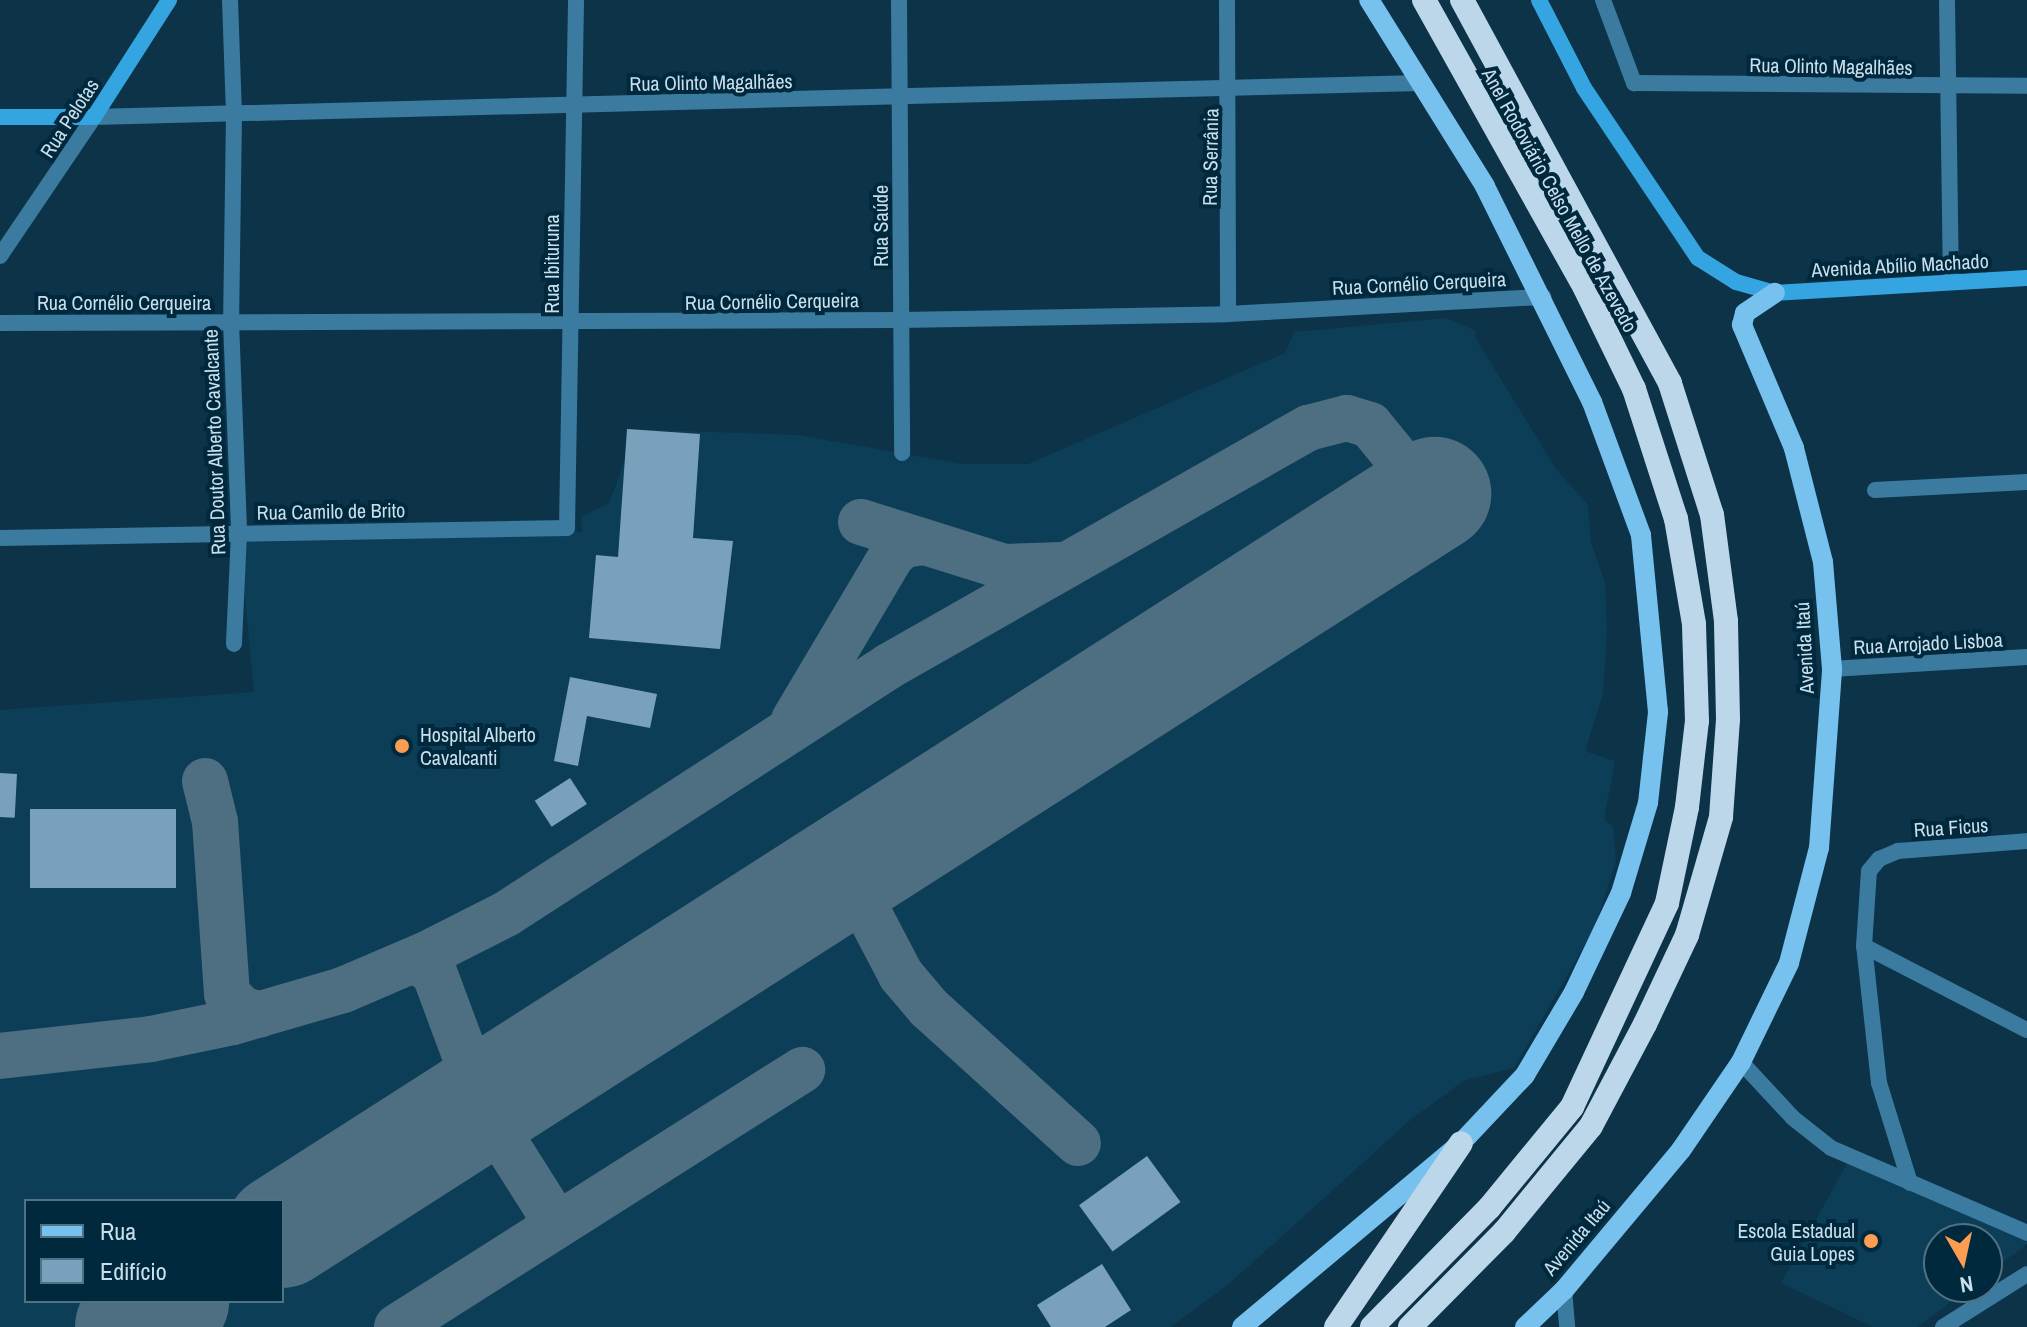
<!DOCTYPE html>
<meta charset="utf-8">
<style>
body{margin:0}
#map{position:relative;width:2027px;height:1327px;overflow:hidden;background:#0c3348;font-family:"Archivo Narrow",sans-serif}
div>[style]{position:absolute}
.built>*{inset:0;background:#0d3e58}
.taxiway>*{height:46px;margin:-23px;padding:0 23px;transform-origin:23px;border-radius:23px;background:#4e6e81}
.runway>*{height:114px;margin:-57px;padding:0 57px;transform-origin:57px;border-radius:57px;background:#4e6e81}
.building>*{inset:0;background:#79a1bb;transform-origin:0 0}
.minor>*{height:16px;margin:-8px;padding:0 8px;transform-origin:8px;border-radius:8px;background:#3b7ba0}
.secondary>*{height:16px;margin:-8px;padding:0 8px;transform-origin:8px;border-radius:8px;background:#34a5e1}
.primary>*{height:20px;margin:-10px;padding:0 10px;transform-origin:10px;border-radius:10px;background:#77c1ef}
.motorway>*{height:24px;margin:-12px;padding:0 12px;transform-origin:12px;border-radius:12px;background:#bcd7e9}
.dots>*{width:22px;height:22px;translate:-50% -50%;box-sizing:border-box;border:4px solid #01293e;border-radius:50%}
span{translate:-50% -50%;white-space:nowrap;text-align:center;line-height:1.15;-webkit-text-stroke:8px #01293e;paint-order:stroke}
.street-label{font-size:20px;color:#cadfec}
.poi-label{font-size:20px;color:#cadfec}
.left{translate:0 -50%;text-align:left}
.right{translate:-100% -50%;text-align:right}
.legend{position:absolute;left:24px;top:1199px;width:260px;height:104px;box-sizing:border-box;background:#01293e;border:2px solid #517284;margin:0;padding:10px 14px;list-style:none;font-size:24px;color:#cadfec}
.legend li{display:flex;align-items:center;gap:16px;height:40px}
.legend b{width:40px;border:2px solid #517284}
.north{position:absolute;left:1923px;top:1223px;width:80px;height:80px;box-sizing:border-box;background:#01293e;border:2px solid #517284;border-radius:50%;rotate:171deg;font-size:22px;font-weight:700;line-height:32px;text-align:center;color:#cadfec}
.north::after{content:'';display:block;margin:auto;width:28px;height:36px;background:#fc9d52;clip-path:polygon(50% 0,100% 100%,50% 72%,0 100%)}
</style>
<div id="map">
<div class="built">
<div style="clip-path:polygon(evenodd,1447px 318px,1476px 331px,1475px 337px,1556px 469px,1588px 505px,1591px 542px,1605px 583px,1607px 630px,1603px 694px,1585px 751px,1615px 761px,1604px 819px,1613px 827px,1616px 861px,1595px 927px,1514px 1068px,1463px 1081px,1408px 1122px,1229px 1284px,1171px 1327px,0 1327px,0 710px,254px 692px,239px 533px,567px 528px,582px 533px,581px 517px,609px 503px,625px 460px,627px 429px,797px 435px,963px 464px,1028px 464px,1285px 353px,1294px 332px,1447px 318px,26px 1201px,282px 1201px,282px 1301px,26px 1301px,26px 1201px)"></div>
<div style="clip-path:polygon(1850px 1158px,2027px 1236px,2027px 1244px,1987px 1274px,1987px 1239px,1939px 1239px,1939px 1287px,1970px 1287px,1918px 1327px,1873px 1327px,1781px 1283px)"></div>
</div>
<div class="taxiway">
<div style="left:861px;top:522px;width:151px;rotate:17.4deg"></div>
<div style="left:1005px;top:567px;width:57px;rotate:-2deg"></div>
<div style="left:794px;top:720px;width:192px;rotate:-59.3deg"></div>
<div style="left:892px;top:555px;width:16px;rotate:-40deg"></div>
<div style="left:904px;top:545px;width:18px;rotate:-9deg"></div>
<div style="left:205px;top:781px;width:42px;rotate:76.3deg"></div>
<div style="left:215px;top:822px;width:172px;rotate:86deg"></div>
<div style="left:227px;top:994px;width:21px;rotate:45deg"></div>
<div style="left:242px;top:1009px;width:18px;rotate:19deg"></div>
<div style="left:834px;top:878px;width:25px;rotate:27deg"></div>
<div style="left:856px;top:889px;width:97px;rotate:62.4deg"></div>
<div style="left:901px;top:975px;width:43px;rotate:49.7deg"></div>
<div style="left:929px;top:1008px;width:201px;rotate:42.2deg"></div>
<div style="left:414px;top:960px;width:23px;rotate:31deg"></div>
<div style="left:434px;top:972px;width:117px;rotate:69.6deg"></div>
<div style="left:475px;top:1082px;width:31px;rotate:103deg"></div>
<div style="left:0;top:1056px;width:152px;rotate:-6.4deg"></div>
<div style="left:151px;top:1039px;width:84px;rotate:-11.7deg"></div>
<div style="left:233px;top:1022px;width:115px;rotate:-16.2deg"></div>
<div style="left:343px;top:990px;width:91px;rotate:-23.2deg"></div>
<div style="left:427px;top:954px;width:89px;rotate:-26.9deg"></div>
<div style="left:506px;top:914px;width:456px;rotate:-32.9deg"></div>
<div style="left:889px;top:666px;width:482px;rotate:-29.6deg"></div>
<div style="left:1308px;top:428px;width:40px;rotate:-14.4deg"></div>
<div style="left:1347px;top:418px;width:24px;rotate:17deg"></div>
<div style="left:1370px;top:425px;width:63px;rotate:50.8deg"></div>
<div style="left:1410px;top:474px;width:31px;rotate:69deg"></div>
<div style="left:460px;top:1117px;width:34px;rotate:10deg"></div>
<div style="left:493px;top:1123px;width:107px;rotate:57.7deg"></div>
<div style="left:550px;top:1213px;width:18px;rotate:103deg"></div>
<div style="left:397px;top:1327px;width:480px;rotate:-32.4deg"></div>
</div>
<div class="runway">
<div style="left:282px;top:1231px;width:1368px;rotate:-32.61deg"></div>
<div style="left:132px;top:1327px;width:48px;rotate:-33deg"></div>
</div>
<div class="building">
<div style="clip-path:polygon(627px 429px,700px 434px,693px 538px,733px 541px,720px 649px,589px 638px,596px 555px,618px 557px)"></div>
<div style="clip-path:polygon(570px 677px,657px 694px,650px 728px,587px 716px,578px 766px,554px 761px)"></div>
<div style="left:0;top:773px;width:17px;height:44px;rotate:3deg"></div>
<div style="left:570px;top:778px;width:31px;height:42px;rotate:57deg"></div>
<div style="left:176px;top:809px;width:79px;height:146px;rotate:90deg"></div>
<div style="left:1147px;top:1156px;width:57px;height:84px;rotate:54deg"></div>
<div style="clip-path:polygon(1102px 1264px,1131px 1310px,1105px 1327px,1051px 1327px,1037px 1305px)"></div>
</div>
<div class="minor">
<div style="left:230px;top:0;width:113px;rotate:88deg"></div>
<div style="left:234px;top:113px;width:208px;rotate:90.8deg"></div>
<div style="left:231px;top:321px;width:212px;rotate:87.8deg"></div>
<div style="left:239px;top:533px;width:111px;rotate:92.6deg"></div>
<div style="left:899px;top:0;width:453px;rotate:89.6deg"></div>
<div style="left:1227px;top:0;width:314px;rotate:89.8deg"></div>
<div style="left:1603px;top:0;width:89px;rotate:69.5deg"></div>
<div style="left:1634px;top:83px;width:393px;rotate:0.4deg"></div>
<div style="left:1947px;top:0;width:282px;rotate:89.2deg"></div>
<div style="left:0;top:256px;width:168px;rotate:-55.9deg"></div>
<div style="left:94px;top:117px;width:1328px;rotate:-1.47deg"></div>
<div style="left:0;top:323px;width:900px;rotate:-0.19deg"></div>
<div style="left:900px;top:320px;width:328px;rotate:-1deg"></div>
<div style="left:1228px;top:314px;width:316px;rotate:-3.1deg"></div>
<div style="left:1875px;top:490px;width:152px;rotate:-3deg"></div>
<div style="left:0;top:538px;width:567px;rotate:-1.01deg"></div>
<div style="left:567px;top:528px;width:528px;rotate:-89.02deg"></div>
<div style="left:1832px;top:669px;width:195px;rotate:-3.5deg"></div>
<div style="left:1864px;top:946px;width:183px;rotate:27.3deg"></div>
<div style="left:1741px;top:1062px;width:76px;rotate:47.1deg"></div>
<div style="left:1793px;top:1118px;width:48px;rotate:38.3deg"></div>
<div style="left:1831px;top:1148px;width:214px;rotate:23.4deg"></div>
<div style="left:1910px;top:1183px;width:105px;rotate:-107.2deg"></div>
<div style="left:1879px;top:1083px;width:138px;rotate:-96.2deg"></div>
<div style="left:1864px;top:946px;width:75px;rotate:-86.2deg"></div>
<div style="left:1869px;top:871px;width:16px;rotate:-50deg"></div>
<div style="left:1879px;top:859px;width:21px;rotate:-23deg"></div>
<div style="left:1898px;top:851px;width:129px;rotate:-4.4deg"></div>
<div style="left:1564px;top:1290px;width:37px;rotate:85deg"></div>
<div style="left:1943px;top:1327px;width:99px;rotate:-32.2deg"></div>
</div>
<div class="secondary">
<div style="left:1539px;top:0;width:99px;rotate:62.9deg"></div>
<div style="left:1584px;top:88px;width:205px;rotate:56.2deg"></div>
<div style="left:1698px;top:258px;width:45px;rotate:32.3deg"></div>
<div style="left:1736px;top:282px;width:41px;rotate:15.8deg"></div>
<div style="left:1775px;top:293px;width:252px;rotate:-3.4deg"></div>
<div style="left:0;top:117px;width:94px"></div>
<div style="left:94px;top:117px;width:139px;rotate:-57.3deg"></div>
</div>
<div class="primary">
<div style="left:1242px;top:1327px;width:286px;rotate:-40deg"></div>
<div style="left:1461px;top:1143px;width:93px;rotate:-46.7deg"></div>
<div style="left:1525px;top:1075px;width:96px;rotate:-59.4deg"></div>
<div style="left:1574px;top:992px;width:110px;rotate:-64.6deg"></div>
<div style="left:1621px;top:893px;width:94px;rotate:-73.3deg"></div>
<div style="left:1648px;top:803px;width:92px;rotate:-83.7deg"></div>
<div style="left:1658px;top:712px;width:178px;rotate:-95.5deg"></div>
<div style="left:1641px;top:535px;width:142px;rotate:-110.2deg"></div>
<div style="left:1592px;top:402px;width:241px;rotate:-116.4deg"></div>
<div style="left:1485px;top:186px;width:219px;rotate:-121.9deg"></div>
<div style="left:1525px;top:1327px;width:54px;rotate:-43.5deg"></div>
<div style="left:1564px;top:1290px;width:182px;rotate:-50.1deg"></div>
<div style="left:1681px;top:1150px;width:107px;rotate:-55.7deg"></div>
<div style="left:1741px;top:1062px;width:110px;rotate:-64.1deg"></div>
<div style="left:1789px;top:963px;width:119px;rotate:-75.4deg"></div>
<div style="left:1819px;top:848px;width:179px;rotate:-85.8deg"></div>
<div style="left:1832px;top:669px;width:107px;rotate:-94.8deg"></div>
<div style="left:1823px;top:562px;width:118px;rotate:-104.3deg"></div>
<div style="left:1794px;top:448px;width:134px;rotate:-112.9deg"></div>
<div style="left:1742px;top:325px;width:12px;rotate:-76deg"></div>
<div style="left:1745px;top:313px;width:36px;rotate:-34deg"></div>
</div>
<div class="motorway">
<div style="left:1336px;top:1327px;width:222px;rotate:-55.8deg"></div>
<div style="left:1372px;top:1327px;width:167px;rotate:-45.5deg"></div>
<div style="left:1489px;top:1208px;width:131px;rotate:-50.6deg"></div>
<div style="left:1572px;top:1107px;width:225px;rotate:-65deg"></div>
<div style="left:1667px;top:903px;width:98px;rotate:-78.2deg"></div>
<div style="left:1687px;top:807px;width:87px;rotate:-83.4deg"></div>
<div style="left:1697px;top:721px;width:97px;rotate:-91.8deg"></div>
<div style="left:1694px;top:624px;width:107px;rotate:-99.7deg"></div>
<div style="left:1676px;top:519px;width:137px;rotate:-107.9deg"></div>
<div style="left:1634px;top:389px;width:112px;rotate:-115.9deg"></div>
<div style="left:1585px;top:288px;width:330px;rotate:-119.2deg"></div>
<div style="left:1410px;top:1327px;width:134px;rotate:-45.3deg"></div>
<div style="left:1504px;top:1232px;width:137px;rotate:-50.6deg"></div>
<div style="left:1591px;top:1126px;width:115px;rotate:-62.1deg"></div>
<div style="left:1645px;top:1024px;width:98px;rotate:-64.7deg"></div>
<div style="left:1687px;top:935px;width:123px;rotate:-73.9deg"></div>
<div style="left:1721px;top:817px;width:98px;rotate:-85.9deg"></div>
<div style="left:1728px;top:719px;width:98px;rotate:-91.2deg"></div>
<div style="left:1726px;top:621px;width:107px;rotate:-97.5deg"></div>
<div style="left:1712px;top:515px;width:139px;rotate:-107.7deg"></div>
<div style="left:1670px;top:383px;width:436px;rotate:-118.5deg"></div>
</div>
<div class="dots">
<div style="left:402px;top:746px;background:#fc9d52"></div>
<div style="left:1871px;top:1241px;background:#fc9d52"></div>
</div>
<div class="street-label">
<span style="left:1831px;top:66px;rotate:1deg">Rua Olinto Magalhães</span>
<span style="left:711px;top:82px;rotate:-1deg">Rua Olinto Magalhães</span>
<span style="left:69px;top:118px;rotate:-57deg">Rua Pelotas</span>
<span style="left:1210px;top:157px;rotate:-89deg">Rua Serrânia</span>
<span style="left:1560px;top:200px;rotate:61deg">Anel Rodoviário Celso Mello de Azevedo</span>
<span style="left:880px;top:226px;rotate:-90deg">Rua Saúde</span>
<span style="left:551px;top:264px;rotate:-90deg">Rua Ibituruna</span>
<span style="left:1900px;top:265px;rotate:-3deg">Avenida Abílio Machado</span>
<span style="left:1419px;top:283px;rotate:-3deg">Rua Cornélio Cerqueira</span>
<span style="left:772px;top:301px;rotate:-1deg">Rua Cornélio Cerqueira</span>
<span style="left:124px;top:302px">Rua Cornélio Cerqueira</span>
<span style="left:214px;top:442px;rotate:-92deg">Rua Doutor Alberto Cavalcante</span>
<span style="left:331px;top:511px;rotate:-1deg">Rua Camilo de Brito</span>
<span style="left:1928px;top:643px;rotate:-3deg">Rua Arrojado Lisboa</span>
<span style="left:1804px;top:648px;rotate:-93deg">Avenida Itaú</span>
<span style="left:1951px;top:827px;rotate:-4deg">Rua Ficus</span>
<span style="left:1576px;top:1237px;rotate:-50deg">Avenida Itaú</span>
</div>
<div class="poi-label">
<span class="left" style="left:420px;top:746px">Hospital Alberto<br>Cavalcanti</span>
<span class="right" style="left:1855px;top:1242px">Escola Estadual<br>Guia Lopes</span>
</div>
<ul class="legend">
<li><b style="height:10px;background:#77c1ef"></b>Rua</li>
<li><b style="height:22px;background:#79a1bb"></b>Edifício</li>
</ul>
<div class="north">N</div>
</div>
